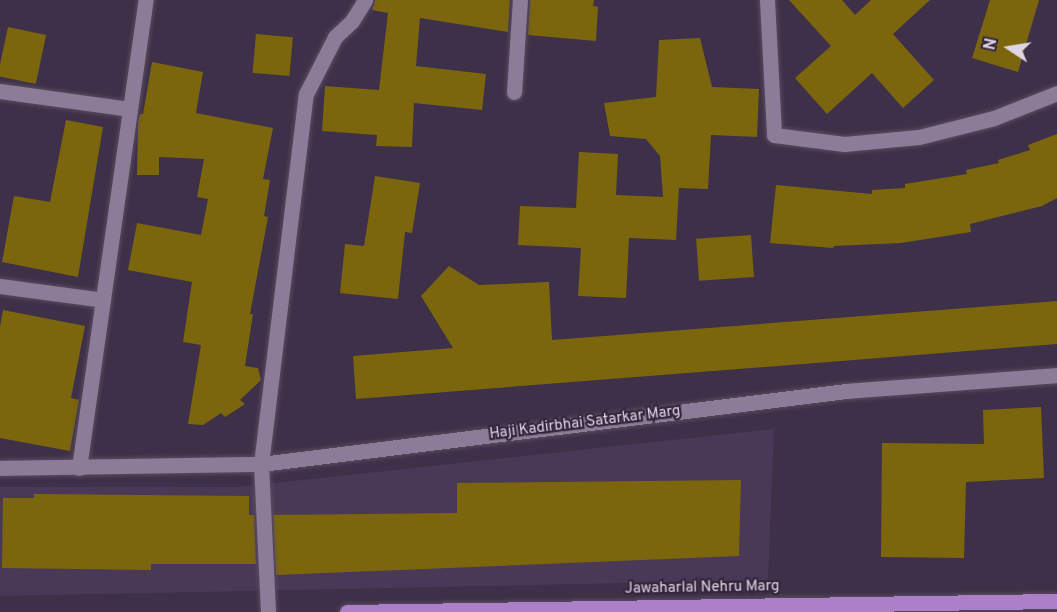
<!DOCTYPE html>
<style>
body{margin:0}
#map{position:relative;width:1057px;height:612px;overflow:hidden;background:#3e3048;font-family:Overpass,sans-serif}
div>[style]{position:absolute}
.built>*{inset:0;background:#4a3956}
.building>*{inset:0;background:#7b660e;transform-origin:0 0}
.roads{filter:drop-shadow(0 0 2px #594d61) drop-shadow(0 0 2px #594d61)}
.minor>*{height:15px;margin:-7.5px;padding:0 7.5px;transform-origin:7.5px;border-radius:7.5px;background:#8c7c97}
.major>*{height:15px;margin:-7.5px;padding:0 7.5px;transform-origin:7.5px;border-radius:7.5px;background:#ac7fc9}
span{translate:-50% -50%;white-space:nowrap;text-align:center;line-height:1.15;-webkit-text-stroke:4.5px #34263d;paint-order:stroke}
.street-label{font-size:15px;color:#dfd6e5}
.north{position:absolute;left:979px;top:18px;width:60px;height:60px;-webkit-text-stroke:4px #34263d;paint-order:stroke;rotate:282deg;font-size:16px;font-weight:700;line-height:24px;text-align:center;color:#dfd6e5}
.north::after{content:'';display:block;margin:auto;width:21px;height:27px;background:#dfd6e5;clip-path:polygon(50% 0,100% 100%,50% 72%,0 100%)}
</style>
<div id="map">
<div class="built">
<div style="clip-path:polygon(774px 429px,768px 580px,0 596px,0 487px,237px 487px)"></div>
</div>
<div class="building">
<div style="clip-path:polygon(375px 0,510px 0,508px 32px,420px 18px,416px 66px,486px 74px,482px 110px,414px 103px,412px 147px,376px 146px,377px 135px,322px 131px,325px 86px,379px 90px,388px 13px,372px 10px)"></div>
<div style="clip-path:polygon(530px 0,594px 0,593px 6px,598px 7px,596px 41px,528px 35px)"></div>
<div style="clip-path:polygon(789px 0,842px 0,855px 15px,871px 0,930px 0,893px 34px,934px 80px,903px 108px,872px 73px,827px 114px,795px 78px,831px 46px)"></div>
<div style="clip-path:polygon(990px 0,1039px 0,1018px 72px,972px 58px)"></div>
<div style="left:8px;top:27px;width:39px;height:50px;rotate:12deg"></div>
<div style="left:256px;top:34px;width:37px;height:39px;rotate:5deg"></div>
<div style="clip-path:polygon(700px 38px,712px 87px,759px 89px,757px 137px,711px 135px,708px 189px,679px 188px,676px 240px,629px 238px,626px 298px,578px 296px,581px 248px,518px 245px,520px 206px,576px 208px,579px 152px,618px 154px,616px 195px,663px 197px,660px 156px,646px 139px,610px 136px,604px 103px,656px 97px,659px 40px)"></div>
<div style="clip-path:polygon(152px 62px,203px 72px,196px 113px,273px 128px,263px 179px,270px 180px,264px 216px,268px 217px,250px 314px,253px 314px,245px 366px,258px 368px,261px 380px,240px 400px,245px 404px,225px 417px,221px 413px,203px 425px,188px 424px,201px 345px,183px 342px,192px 282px,128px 270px,137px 223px,201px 235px,208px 199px,197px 197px,204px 159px,159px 157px,159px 175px,137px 175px,138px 122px,140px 114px,143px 114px)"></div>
<div style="clip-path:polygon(66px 120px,103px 127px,78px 277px,2px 262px,14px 196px,50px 202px)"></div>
<div style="clip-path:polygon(1057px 134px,1057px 198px,1042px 206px,970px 224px,971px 232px,901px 243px,834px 246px,833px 248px,770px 243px,776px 185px,872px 194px,872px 190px,905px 188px,905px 184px,967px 174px,966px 170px,999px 163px,998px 160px,1030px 150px,1028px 145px)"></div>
<div style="clip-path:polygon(375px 176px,420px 183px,412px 233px,405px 232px,398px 299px,340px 293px,345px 244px,364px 246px)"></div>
<div style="left:751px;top:235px;width:42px;height:55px;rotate:86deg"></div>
<div style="clip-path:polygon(449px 266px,479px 285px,549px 282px,552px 340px,1057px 301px,1057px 344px,356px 399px,353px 356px,453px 348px,421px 296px)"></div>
<div style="clip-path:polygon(3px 310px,85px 326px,71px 398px,79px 400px,70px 451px,0 438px,0 327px)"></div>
<div style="clip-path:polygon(1041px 407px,1044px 478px,966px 482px,964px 558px,881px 557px,882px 443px,984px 444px,983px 410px)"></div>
<div style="clip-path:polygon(741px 480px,739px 556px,276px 575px,273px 515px,457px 513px,457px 483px)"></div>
<div style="clip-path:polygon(34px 494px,249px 496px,249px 515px,254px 515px,256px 564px,151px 564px,151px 570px,2px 568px,3px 498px,34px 498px)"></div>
</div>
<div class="roads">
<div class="minor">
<div style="left:767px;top:0;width:135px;rotate:87deg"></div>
<div style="left:774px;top:135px;width:71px;rotate:7.3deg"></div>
<div style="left:844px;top:144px;width:75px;rotate:-5.3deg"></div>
<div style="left:919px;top:137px;width:77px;rotate:-14.2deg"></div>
<div style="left:994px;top:118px;width:68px;rotate:-21.6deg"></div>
<div style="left:0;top:91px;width:130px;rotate:7.9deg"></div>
<div style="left:514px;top:92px;width:92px;rotate:-86.3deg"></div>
<div style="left:0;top:286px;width:104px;rotate:7.7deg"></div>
<div style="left:0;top:468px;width:261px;rotate:-0.9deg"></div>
<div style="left:261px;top:464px;width:373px;rotate:-83.1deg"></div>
<div style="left:306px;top:94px;width:64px;rotate:-63deg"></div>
<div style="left:335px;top:37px;width:23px;rotate:-43deg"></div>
<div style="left:352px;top:21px;width:25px;rotate:-58deg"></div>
<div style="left:79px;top:468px;width:473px;rotate:-81.9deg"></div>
<div style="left:268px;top:612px;width:148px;rotate:-92.7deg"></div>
<div style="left:261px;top:464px;width:590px;rotate:-7.11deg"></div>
<div style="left:846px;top:391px;width:212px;rotate:-4.3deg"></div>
</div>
<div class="major">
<div style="left:347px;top:612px;width:710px;rotate:-0.89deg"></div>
</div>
</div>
<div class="street-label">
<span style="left:585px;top:423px;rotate:-7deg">Haji Kadirbhai Satarkar Marg</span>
<span style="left:702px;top:588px;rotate:-1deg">Jawaharlal Nehru Marg</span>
</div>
<div class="north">N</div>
</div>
